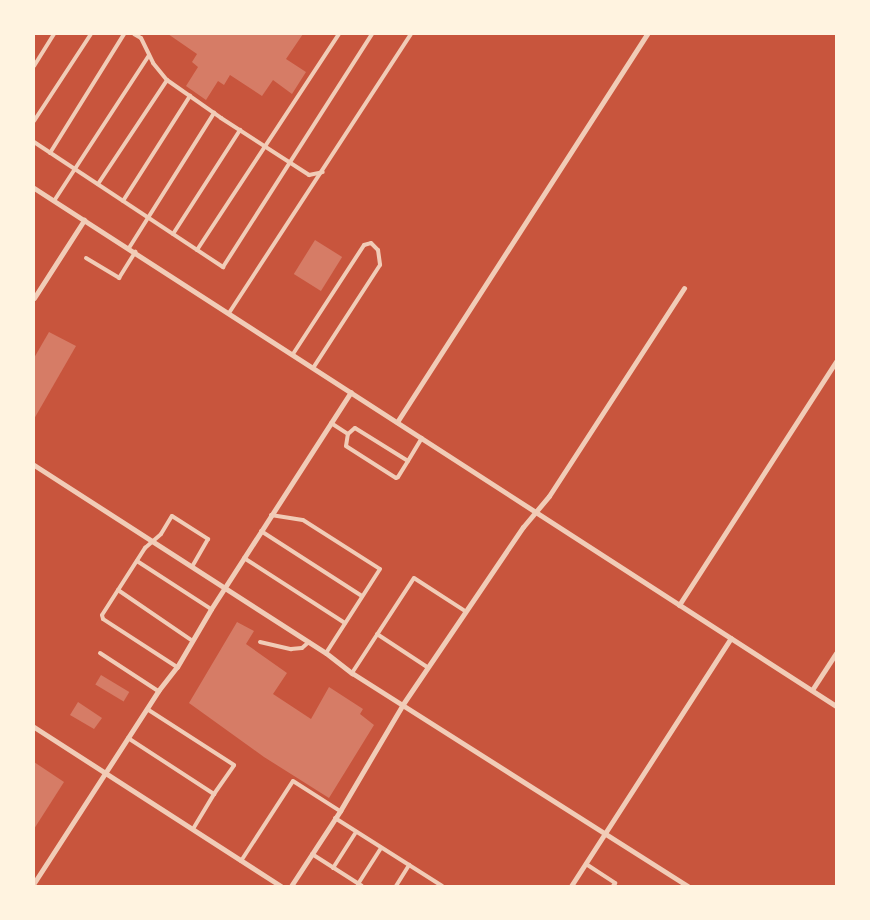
<!DOCTYPE html>
<style>
body{margin:0}
#map{position:relative;width:870px;height:920px;overflow:hidden;background:#c8553d;font-family:Commissioner,sans-serif}
div>[style]{position:absolute}
.building>*{inset:0;background:#d67c66;transform-origin:0 0}
.service>*{height:4px;margin:-2px;padding:0 2px;transform-origin:2px;border-radius:2px;background:#f1ccb7}
.minor>*{height:5px;margin:-2.5px;padding:0 2.5px;transform-origin:2.5px;border-radius:2.5px;background:#f1ccb7}
span{translate:-50% -50%;white-space:nowrap;text-align:center;line-height:1.15;-webkit-text-stroke:4px #fff3e0;paint-order:stroke}
.frame{position:absolute;inset:0;border:35px solid #fff3e0;pointer-events:none}
</style>
<div id="map">
<div class="building">
<div style="clip-path:polygon(168px 34px,303px 34px,286px 59px,306px 72px,292px 94px,273px 80px,262px 96px,230px 75px,224px 85px,218px 81px,206px 100px,186px 86px,198px 67px,192px 62px,197px 54px)"></div>
<div style="left:315px;top:240px;width:32px;height:40px;rotate:32deg"></div>
<div style="clip-path:polygon(49px 332px,76px 346px,34px 419px,34px 358px)"></div>
<div style="clip-path:polygon(237px 622px,254px 631px,246px 644px,287px 673px,273px 694px,311px 719px,329px 687px,363px 709px,360px 714px,374px 725px,329px 798px,264px 757px,189px 703px)"></div>
<div style="left:101px;top:675px;width:33px;height:11px;rotate:31deg"></div>
<div style="clip-path:polygon(78px 702px,102px 718px,94px 729px,70px 715px)"></div>
<div style="clip-path:polygon(34px 762px,64px 782px,34px 829px)"></div>
</div>
<div class="service">
<div style="left:134px;top:34px;width:8px;rotate:30deg"></div>
<div style="left:141px;top:38px;width:28px;rotate:64deg"></div>
<div style="left:153px;top:63px;width:22px;rotate:51deg"></div>
<div style="left:167px;top:80px;width:66px;rotate:35.1deg"></div>
<div style="left:221px;top:118px;width:105px;rotate:32.9deg"></div>
<div style="left:309px;top:175px;width:14px;rotate:-12deg"></div>
<div style="left:34px;top:66px;width:38px;rotate:-58deg"></div>
<div style="left:34px;top:121px;width:104px;rotate:-56.8deg"></div>
<div style="left:34px;top:142px;width:227px;rotate:33.5deg"></div>
<div style="left:223px;top:267px;width:277px;rotate:-57.4deg"></div>
<div style="left:50px;top:153px;width:140px;rotate:-58.1deg"></div>
<div style="left:98px;top:184px;width:125px;rotate:-56.4deg"></div>
<div style="left:54px;top:201px;width:174px;rotate:-56.9deg"></div>
<div style="left:123px;top:201px;width:125px;rotate:-57.5deg"></div>
<div style="left:173px;top:234px;width:124px;rotate:-57.2deg"></div>
<div style="left:129px;top:248px;width:160px;rotate:-57.8deg"></div>
<div style="left:197px;top:250px;width:258px;rotate:-56.7deg"></div>
<div style="left:86px;top:258px;width:39px;rotate:31deg"></div>
<div style="left:119px;top:278px;width:31px;rotate:-58deg"></div>
<div style="left:229px;top:313px;width:333px;rotate:-56.9deg"></div>
<div style="left:293px;top:354px;width:130px;rotate:-56.9deg"></div>
<div style="left:364px;top:245px;width:7px;rotate:-16deg"></div>
<div style="left:371px;top:243px;width:10px;rotate:45deg"></div>
<div style="left:378px;top:250px;width:15px;rotate:82deg"></div>
<div style="left:380px;top:265px;width:123px;rotate:123deg"></div>
<div style="left:331px;top:423px;width:20px;rotate:33deg"></div>
<div style="left:355px;top:428px;width:62px;rotate:31.9deg"></div>
<div style="left:408px;top:461px;width:19px;rotate:122deg"></div>
<div style="left:398px;top:477px;width:2px;rotate:153deg"></div>
<div style="left:396px;top:478px;width:59px;rotate:-147.4deg"></div>
<div style="left:346px;top:446px;width:12px;rotate:-81deg"></div>
<div style="left:348px;top:434px;width:9px;rotate:-41deg"></div>
<div style="left:408px;top:461px;width:27px;rotate:-59deg"></div>
<div style="left:271px;top:515px;width:32px;rotate:9deg"></div>
<div style="left:303px;top:520px;width:91px;rotate:32.5deg"></div>
<div style="left:380px;top:569px;width:100px;rotate:122.7deg"></div>
<div style="left:261px;top:531px;width:120px;rotate:32.8deg"></div>
<div style="left:244px;top:558px;width:120px;rotate:32.8deg"></div>
<div style="left:137px;top:561px;width:88px;rotate:33deg"></div>
<div style="left:118px;top:590px;width:88px;rotate:34.4deg"></div>
<div style="left:377px;top:634px;width:60px;rotate:33.4deg"></div>
<div style="left:260px;top:642px;width:32px;rotate:13deg"></div>
<div style="left:291px;top:649px;width:11px;rotate:-5deg"></div>
<div style="left:302px;top:648px;width:9px;rotate:-41deg"></div>
<div style="left:100px;top:653px;width:69px;rotate:33.2deg"></div>
<div style="left:177px;top:667px;width:88px;rotate:-147deg"></div>
<div style="left:103px;top:619px;width:4px;rotate:-104deg"></div>
<div style="left:102px;top:615px;width:80px;rotate:-57.3deg"></div>
<div style="left:145px;top:548px;width:21px;rotate:-41deg"></div>
<div style="left:161px;top:534px;width:21px;rotate:-59deg"></div>
<div style="left:172px;top:516px;width:43px;rotate:32.6deg"></div>
<div style="left:208px;top:539px;width:32px;rotate:120deg"></div>
<div style="left:352px;top:673px;width:113px;rotate:-56.9deg"></div>
<div style="left:414px;top:578px;width:61px;rotate:32.9deg"></div>
<div style="left:128px;top:738px;width:103px;rotate:33.1deg"></div>
<div style="left:214px;top:794px;width:35px;rotate:-55deg"></div>
<div style="left:234px;top:765px;width:103px;rotate:-147.2deg"></div>
<div style="left:335px;top:818px;width:127px;rotate:32.4deg"></div>
<div style="left:193px;top:829px;width:41px;rotate:-59deg"></div>
<div style="left:312px;top:854px;width:59px;rotate:32.6deg"></div>
<div style="left:241px;top:861px;width:95px;rotate:-57deg"></div>
<div style="left:293px;top:781px;width:56px;rotate:32.6deg"></div>
<div style="left:586px;top:864px;width:35px;rotate:33deg"></div>
<div style="left:615px;top:883px;width:4px;rotate:124deg"></div>
<div style="left:333px;top:868px;width:43px;rotate:-57.4deg"></div>
<div style="left:358px;top:884px;width:43px;rotate:-57.4deg"></div>
<div style="left:396px;top:886px;width:25px;rotate:-58deg"></div>
</div>
<div class="minor">
<div style="left:34px;top:188px;width:955px;rotate:32.86deg"></div>
<div style="left:34px;top:298px;width:93px;rotate:-57.3deg"></div>
<div style="left:397px;top:422px;width:462px;rotate:-57.2deg"></div>
<div style="left:34px;top:465px;width:347px;rotate:32.8deg"></div>
<div style="left:326px;top:653px;width:33px;rotate:38deg"></div>
<div style="left:352px;top:673px;width:398px;rotate:32.4deg"></div>
<div style="left:679px;top:605px;width:290px;rotate:-57.2deg"></div>
<div style="left:812px;top:690px;width:44px;rotate:-57deg"></div>
<div style="left:34px;top:727px;width:294px;rotate:32.8deg"></div>
<div style="left:34px;top:883px;width:229px;rotate:-57.1deg"></div>
<div style="left:158px;top:691px;width:31px;rotate:-52deg"></div>
<div style="left:177px;top:667px;width:67px;rotate:-59.6deg"></div>
<div style="left:211px;top:609px;width:258px;rotate:-57.2deg"></div>
<div style="left:291px;top:886px;width:90px;rotate:-56.8deg"></div>
<div style="left:340px;top:811px;width:124px;rotate:-59.5deg"></div>
<div style="left:403px;top:704px;width:214px;rotate:-55.9deg"></div>
<div style="left:523px;top:527px;width:40px;rotate:-50deg"></div>
<div style="left:549px;top:496px;width:248px;rotate:-57deg"></div>
<div style="left:571px;top:886px;width:295px;rotate:-57.2deg"></div>
</div>
<div class="frame"></div>
</div>
